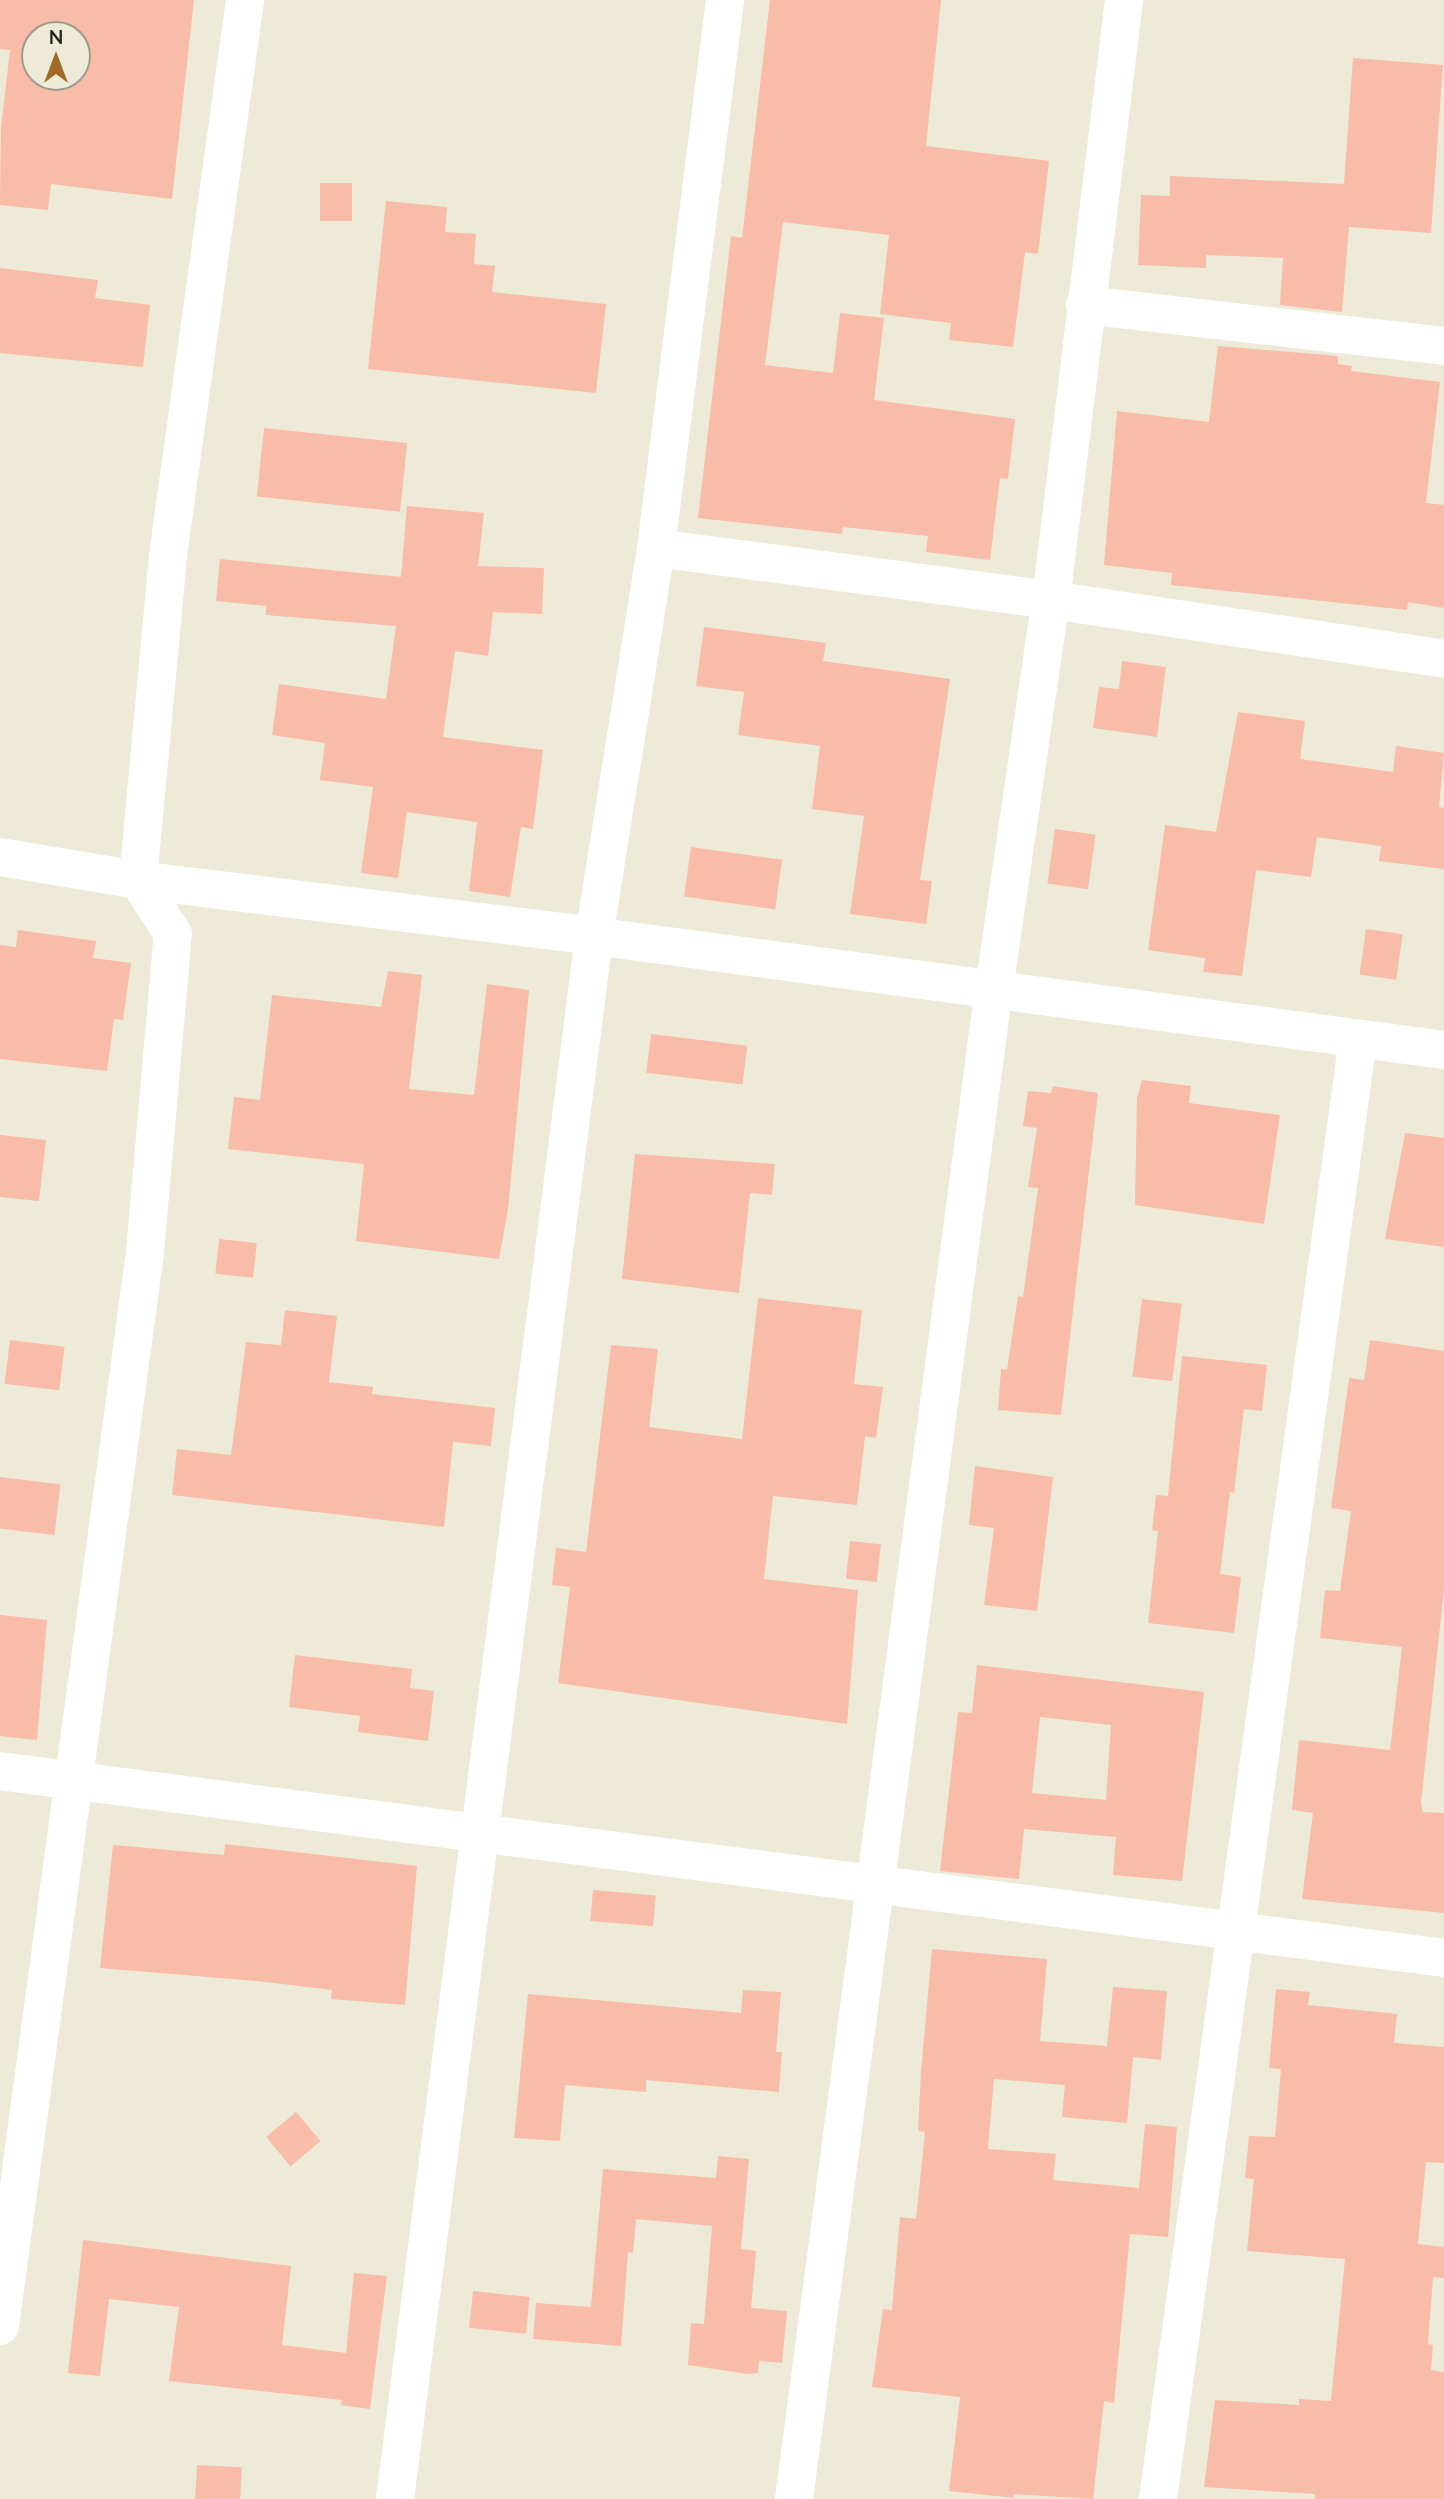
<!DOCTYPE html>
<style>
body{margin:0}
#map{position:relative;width:1444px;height:2499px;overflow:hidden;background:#eeead8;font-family:Lato,sans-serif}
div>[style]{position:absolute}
.building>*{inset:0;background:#f8bca8;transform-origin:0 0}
.minor>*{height:38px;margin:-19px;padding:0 19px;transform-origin:19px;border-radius:19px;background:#fff}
span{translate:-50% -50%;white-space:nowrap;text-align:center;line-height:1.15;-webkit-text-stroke:5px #eeead8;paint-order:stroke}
.north{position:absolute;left:21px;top:21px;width:70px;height:70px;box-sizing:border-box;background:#eeead8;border:2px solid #9d9a8c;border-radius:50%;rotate:0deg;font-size:19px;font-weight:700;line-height:28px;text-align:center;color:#24221b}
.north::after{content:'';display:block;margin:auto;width:24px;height:32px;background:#a16a26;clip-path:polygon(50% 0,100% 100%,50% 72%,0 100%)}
</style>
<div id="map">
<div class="building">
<div style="clip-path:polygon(evenodd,0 0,194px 0,172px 199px,51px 184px,48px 210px,0 205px,1px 128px,10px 50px,0 49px,0 0,35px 35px,77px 35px,77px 77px,35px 77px,35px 35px)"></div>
<div style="clip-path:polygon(770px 0,941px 0,926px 146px,1049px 161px,1038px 254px,1025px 252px,1013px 347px,949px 340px,951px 323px,880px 314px,889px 235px,783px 222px,765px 365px,833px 373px,840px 313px,884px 318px,874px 400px,1015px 419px,1008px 479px,1000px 478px,990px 560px,926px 552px,928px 536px,843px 527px,842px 534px,698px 518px,731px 236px,742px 238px)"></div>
<div style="clip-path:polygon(1353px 58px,1443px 65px,1431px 233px,1349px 227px,1342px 312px,1280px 305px,1283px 258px,1206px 255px,1206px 268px,1138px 265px,1141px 195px,1170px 196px,1170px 176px,1344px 184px)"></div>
<div style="left:320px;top:183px;width:32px;height:38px"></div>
<div style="clip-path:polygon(386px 201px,447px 207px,445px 232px,476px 234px,474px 264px,495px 266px,492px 292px,606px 304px,596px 393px,368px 369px)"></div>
<div style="clip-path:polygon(0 268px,98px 280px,95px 298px,150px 305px,143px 367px,0 353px)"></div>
<div style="clip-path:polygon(1218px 346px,1338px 356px,1338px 364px,1352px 366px,1351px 371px,1440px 382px,1426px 503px,1444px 505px,1444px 608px,1408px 602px,1407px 610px,1171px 585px,1172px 573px,1104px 565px,1117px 411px,1209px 422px)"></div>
<div style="left:264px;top:428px;width:144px;height:69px;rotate:6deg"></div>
<div style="clip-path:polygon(407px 506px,484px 513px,478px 566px,544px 568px,542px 614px,493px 612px,488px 656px,455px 651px,443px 737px,543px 750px,533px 829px,521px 827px,510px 897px,469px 891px,477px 822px,407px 812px,398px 878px,361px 873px,373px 787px,320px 780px,325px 743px,272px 735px,279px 684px,386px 699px,396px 626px,266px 615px,266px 606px,216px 601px,220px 559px,401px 577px)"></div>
<div style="clip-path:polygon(704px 627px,826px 643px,823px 661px,950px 679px,920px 880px,932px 881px,926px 924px,850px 914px,864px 816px,812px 809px,820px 746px,738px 735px,744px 692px,696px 686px)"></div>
<div style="clip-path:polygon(1122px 661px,1166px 667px,1157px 737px,1093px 728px,1099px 687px,1119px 689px)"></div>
<div style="clip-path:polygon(1238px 712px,1305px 721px,1300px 759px,1393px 772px,1396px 746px,1444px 753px,1439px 807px,1444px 808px,1444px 869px,1379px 861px,1381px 846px,1317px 837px,1311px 877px,1256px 870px,1242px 976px,1203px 972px,1205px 958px,1148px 950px,1165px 825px,1216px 832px)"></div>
<div style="left:1055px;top:829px;width:41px;height:55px;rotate:8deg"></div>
<div style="left:691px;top:847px;width:92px;height:50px;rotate:8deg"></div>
<div style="left:1366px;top:929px;width:37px;height:46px;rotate:8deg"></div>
<div style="clip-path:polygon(18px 930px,96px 941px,93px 958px,131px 963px,123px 1020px,114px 1019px,107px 1071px,0 1059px,0 945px,16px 947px)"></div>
<div style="clip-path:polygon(388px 971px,422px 975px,409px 1089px,474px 1095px,487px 984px,529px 990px,508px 1209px,499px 1259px,356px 1241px,364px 1164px,228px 1149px,234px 1097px,260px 1100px,272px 995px,381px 1007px)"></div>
<div style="left:651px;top:1034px;width:97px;height:39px;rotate:7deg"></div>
<div style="clip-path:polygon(1142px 1080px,1191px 1086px,1189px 1103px,1280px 1115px,1264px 1224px,1135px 1205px,1137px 1098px)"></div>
<div style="clip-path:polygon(1053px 1086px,1098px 1093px,1061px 1415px,998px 1410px,1001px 1369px,1007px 1370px,1018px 1296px,1023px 1297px,1038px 1188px,1028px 1187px,1037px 1128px,1023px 1126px,1028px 1091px,1051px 1093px)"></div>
<div style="clip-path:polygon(1405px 1133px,1444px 1138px,1444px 1247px,1385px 1239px)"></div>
<div style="clip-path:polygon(0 1135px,46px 1140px,39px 1201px,0 1197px)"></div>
<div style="clip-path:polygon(635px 1154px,775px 1164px,772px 1195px,750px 1193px,739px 1293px,622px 1279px)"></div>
<div style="left:219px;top:1239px;width:38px;height:35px;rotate:6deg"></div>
<div style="clip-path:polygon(758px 1298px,862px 1310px,854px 1384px,883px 1387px,876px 1438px,865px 1436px,857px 1505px,773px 1496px,764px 1579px,858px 1590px,847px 1724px,558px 1683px,570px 1587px,552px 1585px,556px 1548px,586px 1552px,611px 1345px,658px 1349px,649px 1427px,742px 1439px)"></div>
<div style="left:1142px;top:1299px;width:40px;height:78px;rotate:7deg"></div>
<div style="clip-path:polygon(285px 1310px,337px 1316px,329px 1382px,373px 1387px,372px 1394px,495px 1408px,491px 1446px,453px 1442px,444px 1527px,172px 1495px,177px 1449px,231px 1455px,246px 1342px,281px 1345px)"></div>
<div style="left:10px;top:1340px;width:55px;height:44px;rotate:7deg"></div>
<div style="clip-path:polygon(1370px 1340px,1444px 1351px,1444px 1589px,1421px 1803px,1423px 1812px,1444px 1813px,1444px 1913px,1302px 1899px,1313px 1813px,1292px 1810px,1299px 1740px,1390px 1750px,1402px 1647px,1320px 1638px,1325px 1590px,1340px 1591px,1351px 1511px,1331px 1508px,1349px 1378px,1364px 1380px)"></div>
<div style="clip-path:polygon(1182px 1356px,1267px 1365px,1262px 1411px,1244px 1409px,1234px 1493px,1230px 1492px,1220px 1574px,1241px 1577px,1234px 1633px,1148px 1623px,1158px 1531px,1152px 1530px,1156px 1495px,1168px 1496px)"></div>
<div style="clip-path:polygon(975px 1466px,1053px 1477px,1037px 1611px,984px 1605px,994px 1528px,969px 1525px)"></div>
<div style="left:0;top:1477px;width:61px;height:51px;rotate:7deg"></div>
<div style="left:850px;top:1541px;width:31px;height:38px;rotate:6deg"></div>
<div style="clip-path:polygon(0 1615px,47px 1620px,37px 1740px,0 1736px)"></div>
<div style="clip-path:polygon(295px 1655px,412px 1669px,410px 1688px,434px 1691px,428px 1741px,358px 1732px,360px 1716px,289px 1707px)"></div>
<div style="clip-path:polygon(evenodd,977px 1665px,1204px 1692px,1182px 1881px,1113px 1875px,1116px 1837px,1024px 1829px,1019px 1879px,940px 1871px,958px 1712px,972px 1713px,977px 1665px,1040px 1717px,1111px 1725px,1106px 1800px,1032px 1793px,1040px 1717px)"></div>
<div style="clip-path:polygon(225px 1844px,417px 1866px,405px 2005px,331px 1999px,332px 1990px,257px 1981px,100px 1968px,113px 1845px,224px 1855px)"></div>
<div style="left:593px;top:1890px;width:63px;height:31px;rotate:5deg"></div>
<div style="clip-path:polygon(932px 1949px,1047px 1959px,1040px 2041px,1107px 2046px,1113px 1987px,1167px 1991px,1161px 2060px,1133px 2057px,1127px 2123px,1062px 2117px,1065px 2085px,994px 2079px,988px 2149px,1056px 2154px,1053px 2180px,1139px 2188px,1145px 2124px,1177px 2127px,1168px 2237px,1130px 2234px,1114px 2403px,1104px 2401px,1093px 2499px,1014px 2494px,1014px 2498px,949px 2491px,960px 2397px,872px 2387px,883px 2309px,892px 2310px,900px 2217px,916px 2219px,925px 2132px,918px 2131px,921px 2072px)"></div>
<div style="clip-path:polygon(1276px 1989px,1310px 1992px,1308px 2005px,1397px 2014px,1394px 2043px,1444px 2047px,1444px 2163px,1426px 2162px,1418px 2244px,1444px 2247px,1444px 2278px,1433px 2277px,1428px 2344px,1433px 2345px,1431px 2370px,1444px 2372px,1444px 2499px,1315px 2499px,1315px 2494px,1204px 2487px,1215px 2400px,1299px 2405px,1299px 2399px,1331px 2401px,1345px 2259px,1247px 2251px,1254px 2179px,1245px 2178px,1249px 2136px,1275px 2137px,1281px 2069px,1269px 2068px)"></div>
<div style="clip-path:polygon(743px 1990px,781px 1992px,776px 2052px,782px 2052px,779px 2092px,646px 2080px,646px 2092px,565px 2085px,560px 2141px,514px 2138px,528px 1994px,741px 2013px)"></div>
<div style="left:296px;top:2112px;width:38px;height:39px;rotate:50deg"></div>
<div style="clip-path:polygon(718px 2156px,749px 2159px,741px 2249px,756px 2251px,751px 2308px,787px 2311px,782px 2363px,759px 2361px,758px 2373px,748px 2374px,688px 2365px,691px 2323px,704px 2324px,712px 2226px,636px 2219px,633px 2253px,628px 2252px,621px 2346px,533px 2339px,536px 2303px,591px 2307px,603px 2169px,716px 2178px)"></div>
<div style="clip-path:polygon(83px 2240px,291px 2266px,282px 2345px,346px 2353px,354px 2273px,387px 2276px,370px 2409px,341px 2405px,342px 2400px,169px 2381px,179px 2307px,109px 2299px,100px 2376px,68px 2373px)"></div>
<div style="left:473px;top:2291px;width:57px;height:37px;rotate:6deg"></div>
<div style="left:197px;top:2465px;width:45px;height:34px;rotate:3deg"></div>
</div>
<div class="minor">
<div style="left:1085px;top:305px;width:361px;rotate:6.5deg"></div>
<div style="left:656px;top:548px;width:398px;rotate:7.5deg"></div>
<div style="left:1051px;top:600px;width:397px;rotate:8.5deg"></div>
<div style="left:0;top:857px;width:140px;rotate:9.5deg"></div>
<div style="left:138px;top:880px;width:459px;rotate:7deg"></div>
<div style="left:594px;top:936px;width:858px;rotate:7.64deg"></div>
<div style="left:0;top:1771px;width:1456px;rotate:7.38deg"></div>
<div style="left:0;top:2326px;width:1084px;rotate:-82.31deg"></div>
<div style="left:145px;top:1252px;width:319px;rotate:-85deg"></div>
<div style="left:173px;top:934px;width:64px;rotate:-122.9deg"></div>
<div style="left:138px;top:880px;width:333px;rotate:-84.7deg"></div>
<div style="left:169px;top:548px;width:553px;rotate:-82.1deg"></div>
<div style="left:395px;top:2499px;width:1576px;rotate:-82.74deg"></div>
<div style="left:594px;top:936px;width:393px;rotate:-80.9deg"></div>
<div style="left:656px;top:548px;width:552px;rotate:-82.82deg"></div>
<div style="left:794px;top:2499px;width:1523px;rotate:-82.46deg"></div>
<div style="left:994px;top:989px;width:393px;rotate:-81.7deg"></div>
<div style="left:1051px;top:600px;width:604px;rotate:-83.06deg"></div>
<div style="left:1158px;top:2499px;width:1474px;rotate:-82.2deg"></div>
</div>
<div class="north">N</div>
</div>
